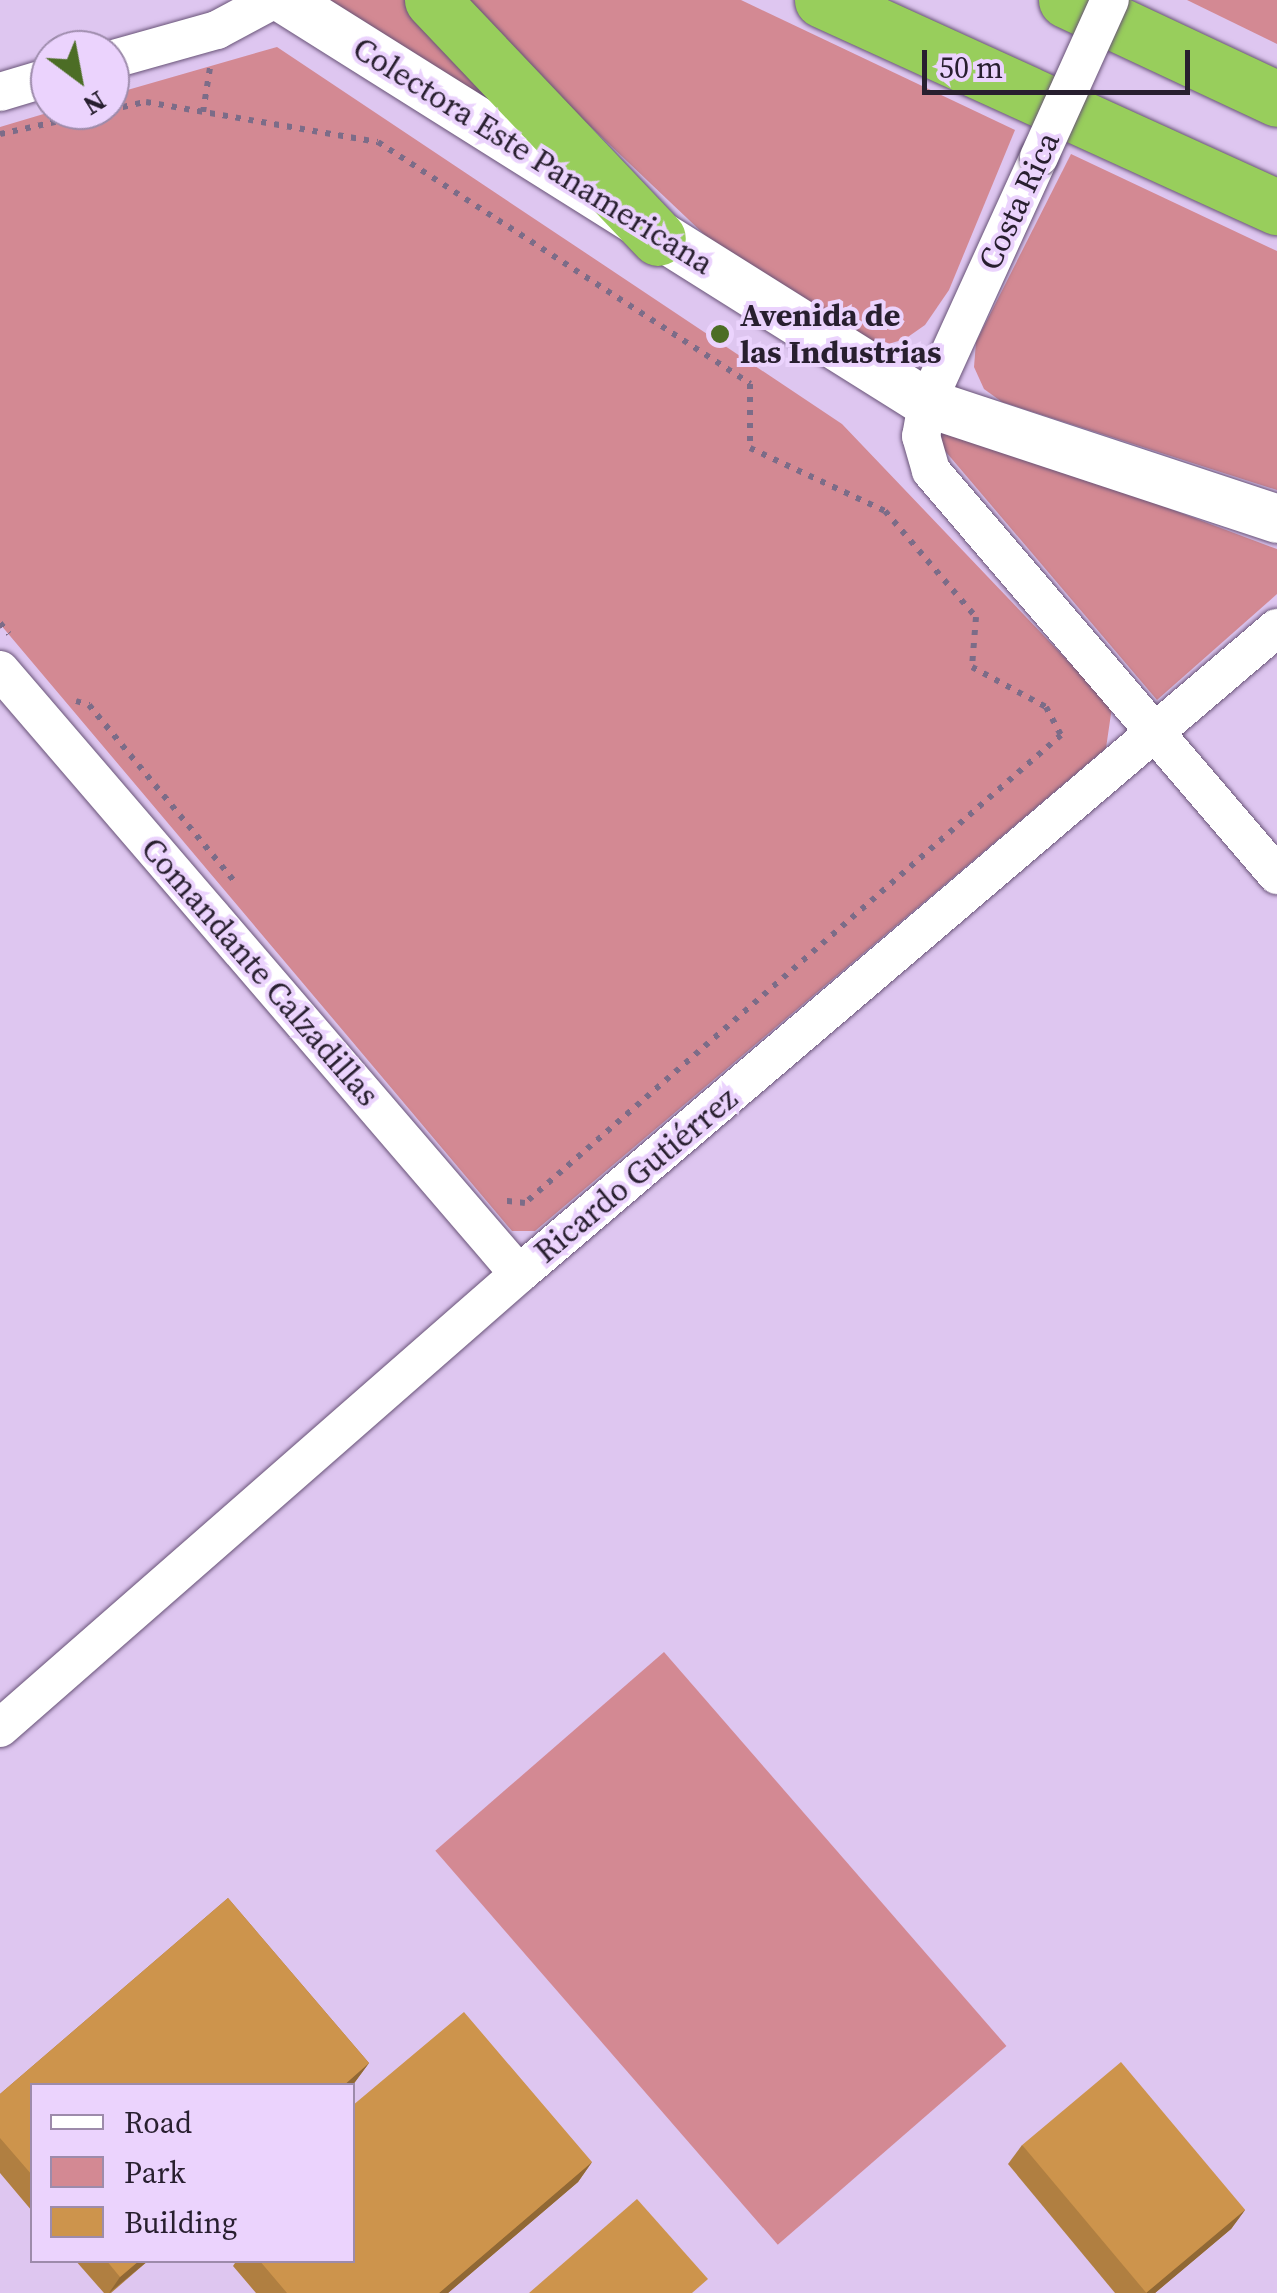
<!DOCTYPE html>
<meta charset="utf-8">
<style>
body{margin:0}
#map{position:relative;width:1277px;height:2293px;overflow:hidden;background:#dec6f0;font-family:"Source Serif 4",serif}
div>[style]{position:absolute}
.green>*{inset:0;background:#d38993;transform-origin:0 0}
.path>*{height:6px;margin-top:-3px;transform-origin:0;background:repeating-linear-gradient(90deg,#7c6c88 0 5px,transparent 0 13px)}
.roads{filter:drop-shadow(0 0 2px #685377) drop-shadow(0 0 2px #685377)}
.minor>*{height:38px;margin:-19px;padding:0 19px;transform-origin:19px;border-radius:19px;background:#fff}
.tertiary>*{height:48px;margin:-24px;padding:0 24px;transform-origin:24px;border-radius:24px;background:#fff}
.motorway>*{height:55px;margin:-27.5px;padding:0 27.5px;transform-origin:27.5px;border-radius:27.5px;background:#98ce5c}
.bridges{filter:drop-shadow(0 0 2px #685377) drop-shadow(0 0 2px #685377)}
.minor-bridge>*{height:38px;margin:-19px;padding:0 19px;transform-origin:19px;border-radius:19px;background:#fff}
.wall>*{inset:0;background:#b07f41}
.shaded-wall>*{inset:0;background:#906835}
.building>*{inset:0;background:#cd944c;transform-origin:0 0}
.dots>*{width:28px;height:28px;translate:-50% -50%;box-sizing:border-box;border:5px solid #ebd3fd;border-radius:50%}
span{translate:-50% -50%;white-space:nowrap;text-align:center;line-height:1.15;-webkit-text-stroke:8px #ebd3fd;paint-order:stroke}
.street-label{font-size:32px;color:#281f2f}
.poi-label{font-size:32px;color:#281f2f;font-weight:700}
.left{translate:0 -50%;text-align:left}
.legend{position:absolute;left:30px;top:2083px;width:325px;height:180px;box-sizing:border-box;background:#ebd3fd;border:2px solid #9d8bab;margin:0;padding:12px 18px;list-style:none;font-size:30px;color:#281f2f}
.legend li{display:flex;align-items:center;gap:20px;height:50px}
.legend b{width:50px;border:2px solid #9d8bab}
.north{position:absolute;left:30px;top:30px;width:100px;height:100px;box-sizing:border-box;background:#ebd3fd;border:2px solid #9d8bab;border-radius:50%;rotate:148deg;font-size:28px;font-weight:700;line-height:40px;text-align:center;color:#281f2f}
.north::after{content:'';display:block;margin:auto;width:35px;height:45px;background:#4c6d25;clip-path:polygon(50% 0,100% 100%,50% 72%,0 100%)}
.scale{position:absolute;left:922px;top:50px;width:268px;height:45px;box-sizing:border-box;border:5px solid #281f2f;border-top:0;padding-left:12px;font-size:30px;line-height:35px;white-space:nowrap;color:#281f2f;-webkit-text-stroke:8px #ebd3fd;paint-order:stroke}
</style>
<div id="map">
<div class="green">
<div style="clip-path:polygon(297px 0,406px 0,542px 141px)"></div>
<div style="clip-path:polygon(457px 0,741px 0,1015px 130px,949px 290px,925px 325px,905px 339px,885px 345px,861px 342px,708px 238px)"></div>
<div style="clip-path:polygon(1187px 0,1277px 0,1277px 44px)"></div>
<div style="clip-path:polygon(277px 47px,842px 424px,1112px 707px,1106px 748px,535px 1231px,512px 1231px,0 624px,0 127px,57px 110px,110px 110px,110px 95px)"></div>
<div style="clip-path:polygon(1071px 154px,1277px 251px,1277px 490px,1002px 402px,984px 389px,974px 367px,976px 342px)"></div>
<div style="clip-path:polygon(949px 426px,1277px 549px,1277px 594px,1157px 700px,940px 445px,933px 433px)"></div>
<div style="left:664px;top:1652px;width:522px;height:303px;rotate:49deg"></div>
</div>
<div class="path">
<div style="left:110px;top:110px;width:37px;rotate:-13deg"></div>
<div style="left:146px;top:102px;width:235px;rotate:9.8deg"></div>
<div style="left:378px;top:142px;width:444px;rotate:33deg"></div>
<div style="left:750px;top:384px;width:64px;rotate:90deg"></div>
<div style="left:750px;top:448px;width:149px;rotate:25deg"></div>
<div style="left:885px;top:511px;width:140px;rotate:49.4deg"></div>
<div style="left:976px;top:617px;width:50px;rotate:94.6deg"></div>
<div style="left:972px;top:667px;width:84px;rotate:28.4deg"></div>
<div style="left:1046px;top:707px;width:32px;rotate:62deg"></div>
<div style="left:1061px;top:735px;width:712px;rotate:138.87deg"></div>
<div style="left:525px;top:1203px;width:23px;rotate:-173deg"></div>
<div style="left:203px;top:112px;width:45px;rotate:-81deg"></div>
<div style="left:0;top:134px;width:112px;rotate:-12.4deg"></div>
<div style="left:0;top:623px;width:14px;rotate:51deg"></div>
<div style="left:76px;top:701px;width:14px;rotate:17deg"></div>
<div style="left:89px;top:705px;width:229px;rotate:50.5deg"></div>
</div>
<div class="roads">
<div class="minor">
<div style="left:110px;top:60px;width:111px;rotate:-15.7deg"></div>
<div style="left:217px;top:30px;width:64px;rotate:-28.2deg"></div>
<div style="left:0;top:92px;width:52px;rotate:-16.7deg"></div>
<div style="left:1039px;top:157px;width:270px;rotate:114.5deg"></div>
<div style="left:927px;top:403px;width:34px;rotate:100deg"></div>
<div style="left:921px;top:436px;width:36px;rotate:74deg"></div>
<div style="left:931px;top:471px;width:532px;rotate:49.42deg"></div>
<div style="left:0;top:670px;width:796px;rotate:49.33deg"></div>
<div style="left:0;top:1728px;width:690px;rotate:-41.18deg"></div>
<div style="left:519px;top:1274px;width:996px;rotate:-40.44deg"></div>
</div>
<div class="tertiary">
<div style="left:285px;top:0;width:758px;rotate:32.12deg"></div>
<div style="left:927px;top:403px;width:369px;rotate:18.3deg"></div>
</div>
<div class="motorway">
<div style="left:432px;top:0;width:328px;rotate:46.5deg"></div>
<div style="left:822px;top:0;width:500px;rotate:24.5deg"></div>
<div style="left:1066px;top:0;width:233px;rotate:25.1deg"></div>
</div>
</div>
<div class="bridges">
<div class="minor-bridge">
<div style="left:1039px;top:157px;width:172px;rotate:-65.7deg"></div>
</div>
</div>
<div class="wall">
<div style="clip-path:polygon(228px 1898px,369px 2063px,352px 2086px,32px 2086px,32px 2211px,0 2173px,0 2094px)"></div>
<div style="clip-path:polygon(1022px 2145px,1245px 2210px,1231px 2229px,1155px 2293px,1115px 2293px,1008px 2164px)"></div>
<div style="clip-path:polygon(592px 2162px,578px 2182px,448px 2293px,256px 2293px,233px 2266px,237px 2260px,352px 2260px)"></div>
<div style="clip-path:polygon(75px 2260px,149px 2260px,111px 2293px,104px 2293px)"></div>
</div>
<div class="shaded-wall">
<div style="clip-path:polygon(369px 2063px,352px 2086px,343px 2086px)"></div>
<div style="clip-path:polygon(592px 2162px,578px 2182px,448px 2293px,439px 2293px)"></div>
<div style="clip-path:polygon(1245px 2210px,1231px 2229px,1155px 2293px,1146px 2293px)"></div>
<div style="clip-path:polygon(140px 2260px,149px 2260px,109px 2293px,120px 2277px)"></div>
</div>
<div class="building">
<div style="clip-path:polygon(228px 1898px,369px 2063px,343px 2086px,32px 2086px,32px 2175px,0 2138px,0 2094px)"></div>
<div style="clip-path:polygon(464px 2012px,592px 2162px,439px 2293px,287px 2293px,259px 2260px,352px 2260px,352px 2106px)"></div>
<div style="left:1121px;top:2062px;width:193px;height:129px;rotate:50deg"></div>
<div style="clip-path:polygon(637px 2199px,708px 2279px,692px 2293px,529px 2293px)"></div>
<div style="clip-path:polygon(106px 2260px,140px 2260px,120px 2277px)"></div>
</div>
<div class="dots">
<div style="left:720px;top:334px;background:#4c6d25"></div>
</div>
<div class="street-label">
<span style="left:533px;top:156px;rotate:32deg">Colectora Este Panamericana</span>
<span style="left:1019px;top:201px;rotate:-65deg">Costa Rica</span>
<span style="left:260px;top:972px;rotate:49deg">Comandante Calzadillas</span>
<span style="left:636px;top:1175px;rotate:-40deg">Ricardo Gutiérrez</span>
</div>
<div class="poi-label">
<span class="left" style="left:740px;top:334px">Avenida de<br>las Industrias</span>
</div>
<ul class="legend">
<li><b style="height:12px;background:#fff"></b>Road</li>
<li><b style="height:28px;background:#d38993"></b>Park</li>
<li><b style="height:28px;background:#cd944c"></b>Building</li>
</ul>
<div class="north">N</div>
<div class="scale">50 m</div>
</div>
